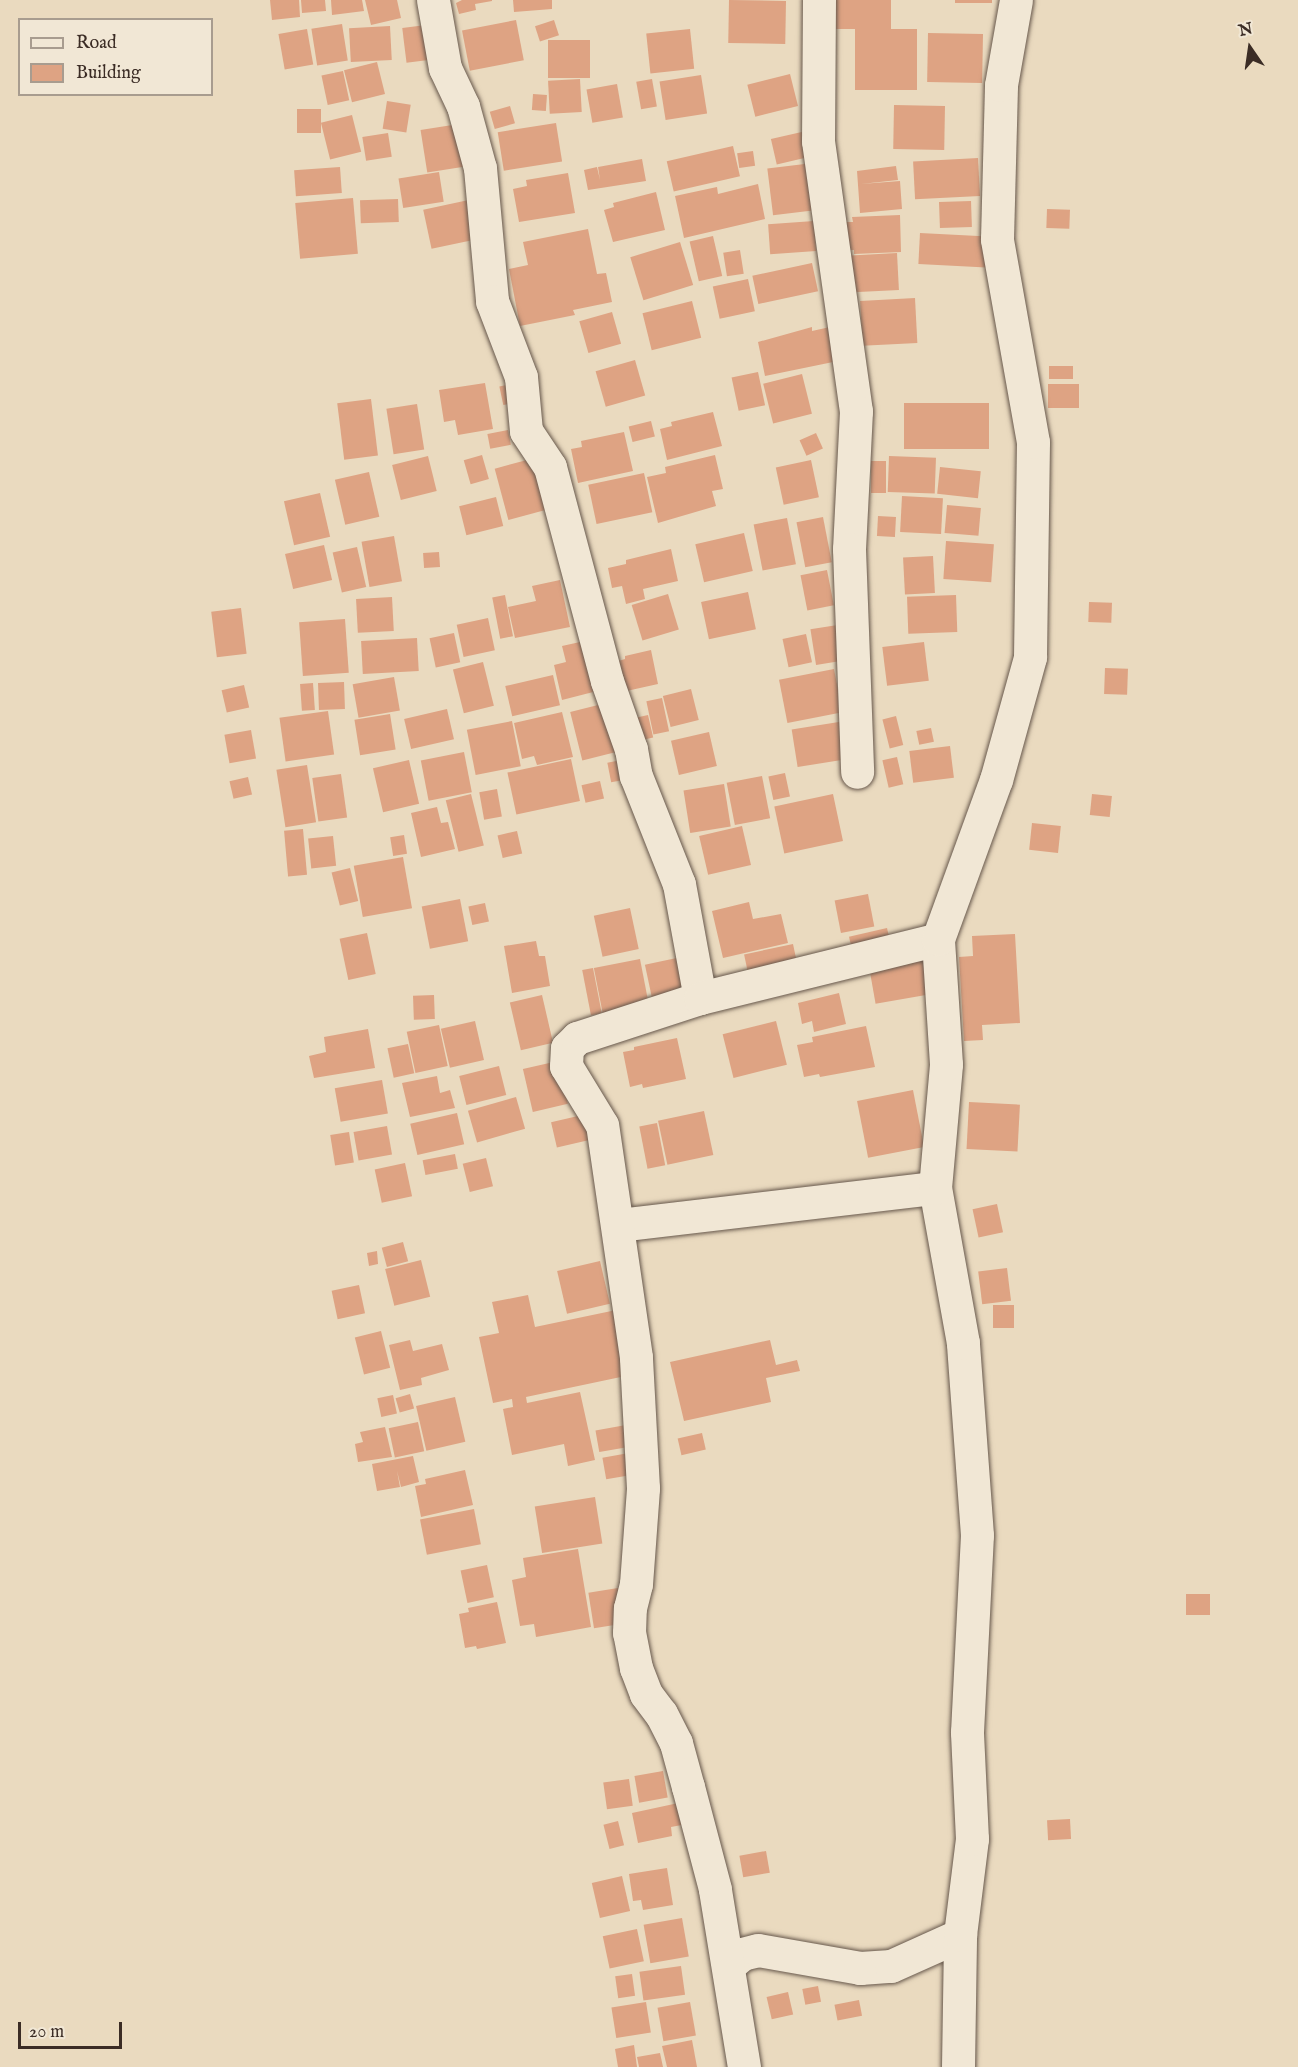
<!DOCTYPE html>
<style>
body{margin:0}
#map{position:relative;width:1298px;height:2067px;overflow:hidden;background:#eadabf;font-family:"IM FELL English",serif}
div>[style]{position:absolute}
.building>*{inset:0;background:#dea383;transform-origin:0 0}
.roads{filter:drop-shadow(0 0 2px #67584c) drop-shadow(0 0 2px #67584c)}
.minor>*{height:33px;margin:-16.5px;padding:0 16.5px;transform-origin:16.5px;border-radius:16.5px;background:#f1e7d5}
span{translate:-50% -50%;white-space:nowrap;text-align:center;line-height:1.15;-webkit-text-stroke:5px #f1e7d5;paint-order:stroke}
.legend{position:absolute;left:18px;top:18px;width:195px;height:78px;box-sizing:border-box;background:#f1e7d5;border:2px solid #a89c8f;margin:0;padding:8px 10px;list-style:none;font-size:18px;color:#3b2c25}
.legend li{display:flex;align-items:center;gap:12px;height:30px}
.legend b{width:30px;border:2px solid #a89c8f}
.north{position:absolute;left:1220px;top:18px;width:60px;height:60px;-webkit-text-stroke:4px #f1e7d5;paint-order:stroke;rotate:347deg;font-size:16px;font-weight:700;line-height:24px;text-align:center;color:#3b2c25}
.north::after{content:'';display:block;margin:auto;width:21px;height:27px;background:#3b2c25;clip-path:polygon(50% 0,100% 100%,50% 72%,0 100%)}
.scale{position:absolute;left:18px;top:2022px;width:104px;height:27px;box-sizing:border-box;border:3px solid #3b2c25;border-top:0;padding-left:8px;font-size:18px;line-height:21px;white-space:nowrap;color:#3b2c25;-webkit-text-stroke:4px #f1e7d5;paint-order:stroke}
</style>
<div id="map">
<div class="building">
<div style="clip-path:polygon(270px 0,299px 0,300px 17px,272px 20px)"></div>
<div style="clip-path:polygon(301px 0,325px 0,326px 11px,302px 13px)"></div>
<div style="clip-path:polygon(331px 0,362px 0,364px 11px,332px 15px)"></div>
<div style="clip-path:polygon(365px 0,397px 0,401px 18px,371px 25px)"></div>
<div style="clip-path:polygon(462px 0,492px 0,492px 1px,475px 4px,476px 10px,459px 14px,456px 3px)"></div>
<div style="clip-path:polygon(513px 0,552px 0,552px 9px,514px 12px)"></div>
<div style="left:729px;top:0;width:57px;height:43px;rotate:1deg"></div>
<div style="left:833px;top:0;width:58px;height:29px"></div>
<div style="left:955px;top:0;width:37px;height:3px"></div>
<div style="left:516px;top:20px;width:41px;height:55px;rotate:79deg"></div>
<div style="left:554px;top:20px;width:16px;height:20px;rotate:72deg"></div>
<div style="left:342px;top:24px;width:37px;height:31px;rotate:81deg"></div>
<div style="left:434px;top:24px;width:35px;height:32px;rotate:83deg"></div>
<div style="left:390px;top:26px;width:34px;height:41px;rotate:87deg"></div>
<div style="left:307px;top:29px;width:36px;height:29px;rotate:80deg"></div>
<div style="left:690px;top:29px;width:40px;height:44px;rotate:84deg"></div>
<div style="left:917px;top:29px;width:61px;height:62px;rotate:90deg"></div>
<div style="left:928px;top:33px;width:55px;height:49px;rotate:1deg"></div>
<div style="left:590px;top:40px;width:38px;height:42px;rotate:90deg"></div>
<div style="left:377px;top:62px;width:33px;height:34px;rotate:76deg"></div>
<div style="left:343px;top:71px;width:30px;height:22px;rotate:78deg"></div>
<div style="left:790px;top:74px;width:33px;height:44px;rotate:76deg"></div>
<div style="left:701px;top:75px;width:39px;height:42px;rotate:81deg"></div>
<div style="left:580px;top:79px;width:33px;height:32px;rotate:87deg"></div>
<div style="left:652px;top:79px;width:28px;height:16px;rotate:80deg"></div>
<div style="left:617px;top:84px;width:34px;height:31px;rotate:80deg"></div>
<div style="left:533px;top:94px;width:14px;height:16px;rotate:4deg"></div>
<div style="left:387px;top:101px;width:24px;height:28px;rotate:9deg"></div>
<div style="left:894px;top:105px;width:51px;height:44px;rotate:1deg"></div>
<div style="left:510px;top:106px;width:18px;height:21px;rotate:74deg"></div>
<div style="left:321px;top:109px;width:24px;height:24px;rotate:90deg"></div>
<div style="left:352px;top:115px;width:38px;height:32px;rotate:76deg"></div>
<div style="left:465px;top:123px;width:43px;height:45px;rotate:81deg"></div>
<div style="left:556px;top:123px;width:39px;height:59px;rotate:81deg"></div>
<div style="left:806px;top:131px;width:26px;height:36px;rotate:77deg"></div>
<div style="left:388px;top:133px;width:24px;height:26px;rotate:81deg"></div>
<div style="left:733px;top:146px;width:31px;height:68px;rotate:77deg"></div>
<div style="left:753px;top:151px;width:15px;height:16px;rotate:82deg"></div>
<div style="left:978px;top:158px;width:38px;height:65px;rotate:87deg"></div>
<div style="clip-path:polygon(642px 159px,646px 181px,588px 190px,584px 170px,597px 167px,600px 180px,598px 167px)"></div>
<div style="left:813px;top:163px;width:47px;height:46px;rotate:83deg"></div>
<div style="clip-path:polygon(896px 166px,898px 180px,861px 184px,900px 181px,902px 209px,860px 213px,857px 171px)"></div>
<div style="left:340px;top:167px;width:26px;height:46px;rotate:86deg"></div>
<div style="left:439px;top:172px;width:30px;height:41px;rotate:81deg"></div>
<div style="clip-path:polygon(568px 173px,575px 213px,519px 222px,513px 189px,527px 186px,526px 180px)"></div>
<div style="clip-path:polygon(758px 184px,765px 219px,684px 238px,675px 196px,717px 187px,718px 194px)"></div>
<div style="clip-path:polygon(656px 192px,665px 230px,613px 242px,604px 210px,614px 207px,613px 203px)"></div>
<div style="left:353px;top:198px;width:56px;height:58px;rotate:85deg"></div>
<div style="left:478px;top:198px;width:40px;height:56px;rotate:78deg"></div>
<div style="left:398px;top:199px;width:23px;height:38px;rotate:88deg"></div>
<div style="left:971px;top:201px;width:26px;height:32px;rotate:88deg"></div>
<div style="left:1047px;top:209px;width:23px;height:19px;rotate:2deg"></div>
<div style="clip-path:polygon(900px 215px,901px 252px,854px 254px,854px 250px,843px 250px,842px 222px,853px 222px,852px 217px)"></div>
<div style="left:814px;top:221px;width:30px;height:46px;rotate:86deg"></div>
<div style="clip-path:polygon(588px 229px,597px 274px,606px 273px,612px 302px,573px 310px,575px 315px,520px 326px,509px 269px,528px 265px,523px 242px)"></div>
<div style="left:920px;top:233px;width:68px;height:31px;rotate:3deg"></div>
<div style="left:713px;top:236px;width:41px;height:24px;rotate:77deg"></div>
<div style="left:680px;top:242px;width:45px;height:52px;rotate:73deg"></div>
<div style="left:740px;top:250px;width:24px;height:17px;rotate:81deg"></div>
<div style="left:897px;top:253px;width:37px;height:46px;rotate:87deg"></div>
<div style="left:812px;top:263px;width:29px;height:61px;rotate:78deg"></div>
<div style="left:748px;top:279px;width:33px;height:36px;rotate:78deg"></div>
<div style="left:915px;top:298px;width:45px;height:55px;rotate:87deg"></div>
<div style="left:692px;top:301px;width:38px;height:51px;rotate:76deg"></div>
<div style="left:612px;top:312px;width:33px;height:34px;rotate:74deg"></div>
<div style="clip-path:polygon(812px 327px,812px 331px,830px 327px,838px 361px,765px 376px,758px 342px)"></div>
<div style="left:635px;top:360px;width:37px;height:41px;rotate:74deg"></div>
<div style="left:1049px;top:366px;width:24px;height:13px"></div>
<div style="left:758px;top:372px;width:34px;height:27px;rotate:78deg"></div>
<div style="left:802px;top:374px;width:41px;height:40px;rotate:76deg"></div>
<div style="clip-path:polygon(485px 383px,493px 429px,458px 435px,455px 420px,444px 422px,439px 390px)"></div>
<div style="left:516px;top:383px;width:19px;height:17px;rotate:78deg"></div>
<div style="left:1048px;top:384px;width:31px;height:24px"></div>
<div style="left:371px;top:399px;width:57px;height:34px;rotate:83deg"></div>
<div style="left:904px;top:403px;width:85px;height:46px"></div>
<div style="left:417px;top:404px;width:46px;height:31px;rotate:81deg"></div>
<div style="clip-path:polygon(713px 412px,722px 446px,667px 460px,660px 429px,672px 426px,671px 422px)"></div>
<div style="left:651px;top:421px;width:16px;height:23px;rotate:76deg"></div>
<div style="left:508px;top:430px;width:15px;height:21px;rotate:79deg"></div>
<div style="clip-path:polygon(624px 432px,633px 471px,578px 483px,571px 449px,582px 447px,581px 441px)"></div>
<div style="left:816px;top:433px;width:17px;height:18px;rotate:66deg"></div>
<div style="left:482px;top:455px;width:25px;height:19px;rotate:74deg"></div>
<div style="clip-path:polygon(715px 455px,723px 489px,712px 491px,716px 506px,658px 523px,647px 477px,666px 473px,665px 467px)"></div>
<div style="left:428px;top:456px;width:36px;height:37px;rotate:76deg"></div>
<div style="left:542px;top:456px;width:53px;height:49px;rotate:75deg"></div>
<div style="left:889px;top:456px;width:47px;height:36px;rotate:2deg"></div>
<div style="left:811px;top:460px;width:38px;height:36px;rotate:78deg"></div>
<div style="left:871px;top:461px;width:15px;height:32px"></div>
<div style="left:940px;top:467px;width:41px;height:27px;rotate:6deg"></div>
<div style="left:369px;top:472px;width:46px;height:35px;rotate:77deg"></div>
<div style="left:644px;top:473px;width:40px;height:57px;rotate:78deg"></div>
<div style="left:320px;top:493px;width:45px;height:37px;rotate:77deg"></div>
<div style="left:902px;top:496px;width:41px;height:36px;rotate:3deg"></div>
<div style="left:496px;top:497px;width:30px;height:38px;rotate:76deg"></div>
<div style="left:947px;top:505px;width:34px;height:28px;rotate:5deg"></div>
<div style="left:878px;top:516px;width:18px;height:20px;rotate:3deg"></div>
<div style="left:823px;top:517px;width:46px;height:27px;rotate:79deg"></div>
<div style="left:787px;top:518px;width:47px;height:34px;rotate:79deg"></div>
<div style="left:744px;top:533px;width:39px;height:50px;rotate:77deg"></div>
<div style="left:394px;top:536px;width:46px;height:33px;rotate:80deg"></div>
<div style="left:946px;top:541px;width:48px;height:38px;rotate:4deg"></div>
<div style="left:324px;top:545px;width:36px;height:40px;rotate:77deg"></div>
<div style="left:357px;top:547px;width:41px;height:25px;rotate:77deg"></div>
<div style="clip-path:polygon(671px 549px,678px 581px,643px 589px,645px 599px,626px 604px,622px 586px,612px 588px,608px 568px,626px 564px,626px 560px)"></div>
<div style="left:439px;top:552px;width:15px;height:16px;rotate:86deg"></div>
<div style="left:933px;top:556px;width:37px;height:30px;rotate:87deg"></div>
<div style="left:827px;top:570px;width:36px;height:27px;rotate:79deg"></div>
<div style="clip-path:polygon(560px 580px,570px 627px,515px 638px,508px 607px,536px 601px,532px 586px)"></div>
<div style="left:748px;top:592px;width:38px;height:48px;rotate:78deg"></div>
<div style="left:668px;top:594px;width:37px;height:38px;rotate:73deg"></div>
<div style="left:505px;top:595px;width:42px;height:13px;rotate:79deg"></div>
<div style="left:956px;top:595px;width:37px;height:49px;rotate:88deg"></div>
<div style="left:392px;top:597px;width:34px;height:36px;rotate:87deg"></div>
<div style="left:1089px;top:602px;width:23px;height:20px;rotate:2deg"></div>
<div style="left:241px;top:608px;width:46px;height:30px;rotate:83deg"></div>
<div style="left:488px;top:618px;width:33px;height:32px;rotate:78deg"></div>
<div style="left:345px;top:619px;width:54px;height:46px;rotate:86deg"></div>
<div style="left:844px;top:624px;width:36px;height:34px;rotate:81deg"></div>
<div style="left:454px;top:633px;width:30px;height:25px;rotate:78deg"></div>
<div style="left:806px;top:634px;width:29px;height:24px;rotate:78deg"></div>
<div style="left:417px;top:638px;width:33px;height:56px;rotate:87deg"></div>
<div style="clip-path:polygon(589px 640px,601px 690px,562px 700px,554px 665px,566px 662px,562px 646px)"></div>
<div style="left:924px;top:642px;width:39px;height:42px;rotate:83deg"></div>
<div style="clip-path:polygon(651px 650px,658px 684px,622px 692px,615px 662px,625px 659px,625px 656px)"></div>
<div style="left:483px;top:662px;width:45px;height:31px;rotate:76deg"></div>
<div style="left:1105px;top:668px;width:23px;height:26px;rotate:2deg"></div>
<div style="left:834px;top:669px;width:44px;height:56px;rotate:79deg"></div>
<div style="left:553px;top:675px;width:31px;height:49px;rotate:77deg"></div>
<div style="left:394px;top:677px;width:34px;height:42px;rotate:80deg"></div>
<div style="left:344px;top:682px;width:27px;height:26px;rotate:88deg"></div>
<div style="left:313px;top:683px;width:27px;height:13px;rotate:86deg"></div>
<div style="left:244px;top:685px;width:23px;height:23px;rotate:77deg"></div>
<div style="left:691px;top:689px;width:32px;height:29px;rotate:76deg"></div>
<div style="left:662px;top:698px;width:34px;height:16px;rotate:78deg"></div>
<div style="left:610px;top:702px;width:50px;height:41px;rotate:76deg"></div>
<div style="left:447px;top:709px;width:31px;height:44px;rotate:77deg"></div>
<div style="left:328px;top:711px;width:44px;height:49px;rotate:82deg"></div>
<div style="clip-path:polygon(562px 712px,573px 757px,537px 765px,534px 756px,522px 759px,514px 723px)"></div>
<div style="left:390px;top:714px;width:36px;height:36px;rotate:81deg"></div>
<div style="left:648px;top:715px;width:23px;height:17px;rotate:77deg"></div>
<div style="left:896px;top:716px;width:30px;height:14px;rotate:76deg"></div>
<div style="left:512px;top:721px;width:46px;height:46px;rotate:79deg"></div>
<div style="left:845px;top:721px;width:38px;height:54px;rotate:81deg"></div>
<div style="left:931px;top:728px;width:14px;height:15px;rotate:78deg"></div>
<div style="left:251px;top:730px;width:29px;height:27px;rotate:80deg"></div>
<div style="left:709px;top:732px;width:35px;height:39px;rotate:77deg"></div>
<div style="left:950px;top:746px;width:32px;height:41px;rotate:83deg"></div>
<div style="left:464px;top:752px;width:41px;height:44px;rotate:79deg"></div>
<div style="left:897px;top:757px;width:28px;height:15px;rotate:77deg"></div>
<div style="left:571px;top:759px;width:43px;height:65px;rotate:78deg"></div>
<div style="left:626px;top:759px;width:20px;height:19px;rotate:79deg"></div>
<div style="left:409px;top:760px;width:45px;height:37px;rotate:77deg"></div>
<div style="left:307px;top:765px;width:58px;height:31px;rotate:81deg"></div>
<div style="left:785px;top:773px;width:24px;height:17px;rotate:78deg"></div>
<div style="left:341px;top:774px;width:44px;height:29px;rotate:82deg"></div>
<div style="left:762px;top:776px;width:43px;height:36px;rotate:79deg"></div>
<div style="left:248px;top:777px;width:18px;height:19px;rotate:77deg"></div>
<div style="left:600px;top:781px;width:18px;height:19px;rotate:77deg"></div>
<div style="left:724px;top:784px;width:43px;height:41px;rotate:81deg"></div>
<div style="left:497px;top:789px;width:28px;height:18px;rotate:80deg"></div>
<div style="left:471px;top:794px;width:53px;height:26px;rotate:76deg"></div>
<div style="left:833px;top:794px;width:48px;height:60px;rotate:78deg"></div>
<div style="left:1092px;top:794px;width:20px;height:21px;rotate:6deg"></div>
<div style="clip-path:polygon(437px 807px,441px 823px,448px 822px,455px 849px,421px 857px,411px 813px)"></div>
<div style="left:1032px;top:823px;width:29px;height:27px;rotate:6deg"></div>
<div style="left:742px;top:826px;width:40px;height:44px;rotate:77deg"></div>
<div style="left:303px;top:829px;width:46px;height:19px;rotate:85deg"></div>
<div style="left:517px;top:831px;width:23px;height:20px;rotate:77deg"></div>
<div style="left:404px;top:835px;width:19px;height:14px;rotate:81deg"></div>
<div style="left:333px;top:836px;width:30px;height:25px;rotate:84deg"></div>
<div style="left:403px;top:857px;width:52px;height:50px;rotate:80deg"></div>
<div style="left:350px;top:868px;width:34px;height:19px;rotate:76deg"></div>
<div style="left:868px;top:894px;width:33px;height:34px;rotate:79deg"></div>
<div style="left:460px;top:899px;width:43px;height:39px;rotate:79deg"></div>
<div style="clip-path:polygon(749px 902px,753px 919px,781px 914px,788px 943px,723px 958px,712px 911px)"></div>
<div style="left:485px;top:903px;width:19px;height:17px;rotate:78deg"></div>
<div style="left:630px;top:908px;width:42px;height:37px;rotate:78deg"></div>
<div style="left:887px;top:928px;width:17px;height:39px;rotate:77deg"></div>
<div style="left:367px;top:933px;width:42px;height:28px;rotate:78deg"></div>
<div style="clip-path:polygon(1015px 934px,1020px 1023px,982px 1025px,983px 1040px,964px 1041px,959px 957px,973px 956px,972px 936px)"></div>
<div style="clip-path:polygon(536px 941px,539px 956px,545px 956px,550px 986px,512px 993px,504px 946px)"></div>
<div style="left:793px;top:944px;width:29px;height:50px;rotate:78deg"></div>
<div style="left:686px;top:956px;width:33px;height:42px;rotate:78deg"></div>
<div style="left:922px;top:956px;width:39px;height:54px;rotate:80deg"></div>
<div style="left:640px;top:959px;width:47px;height:47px;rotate:79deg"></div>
<div style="left:593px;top:968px;width:46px;height:11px;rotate:79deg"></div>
<div style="clip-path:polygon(839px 993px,846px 1024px,814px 1032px,812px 1021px,802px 1024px,798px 1003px)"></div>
<div style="left:434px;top:995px;width:24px;height:21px;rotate:88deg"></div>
<div style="left:542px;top:995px;width:49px;height:33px;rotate:77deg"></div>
<div style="left:475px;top:1021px;width:40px;height:35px;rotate:77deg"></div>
<div style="left:776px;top:1021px;width:45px;height:55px;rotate:76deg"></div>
<div style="left:439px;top:1025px;width:42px;height:33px;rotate:78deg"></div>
<div style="clip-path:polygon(866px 1026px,875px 1067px,820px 1077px,819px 1074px,804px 1077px,797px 1045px,813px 1042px,812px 1037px)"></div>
<div style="clip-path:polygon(368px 1029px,375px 1068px,314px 1078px,309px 1056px,326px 1052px,324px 1037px)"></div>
<div style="clip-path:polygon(677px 1038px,686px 1079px,643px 1088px,642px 1084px,630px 1087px,623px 1052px,634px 1050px,634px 1047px)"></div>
<div style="left:408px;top:1044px;width:30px;height:21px;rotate:78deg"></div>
<div style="left:558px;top:1061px;width:44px;height:36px;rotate:77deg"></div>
<div style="left:499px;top:1066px;width:30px;height:41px;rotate:76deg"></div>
<div style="clip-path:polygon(437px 1076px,440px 1093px,450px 1090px,455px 1108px,410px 1117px,402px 1083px)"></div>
<div style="left:382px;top:1080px;width:34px;height:48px;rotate:80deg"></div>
<div style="left:913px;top:1090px;width:58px;height:57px;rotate:79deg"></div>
<div style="left:516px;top:1097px;width:33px;height:50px;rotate:74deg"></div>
<div style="left:969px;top:1102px;width:51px;height:47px;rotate:3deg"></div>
<div style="left:704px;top:1111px;width:45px;height:47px;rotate:78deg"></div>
<div style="left:457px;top:1113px;width:32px;height:48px;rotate:77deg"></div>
<div style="left:591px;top:1113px;width:26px;height:41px;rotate:77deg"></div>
<div style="left:657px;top:1123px;width:43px;height:18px;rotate:79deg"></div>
<div style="left:387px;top:1126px;width:29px;height:34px;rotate:80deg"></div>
<div style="left:349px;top:1132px;width:31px;height:19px;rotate:81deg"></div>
<div style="left:455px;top:1154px;width:15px;height:33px;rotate:79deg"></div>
<div style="left:486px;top:1158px;width:29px;height:24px;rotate:76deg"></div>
<div style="left:405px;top:1163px;width:34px;height:31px;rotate:78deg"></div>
<div style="left:997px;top:1204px;width:29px;height:25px;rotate:78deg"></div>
<div style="left:403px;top:1242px;width:20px;height:22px;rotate:75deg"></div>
<div style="clip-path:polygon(377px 1251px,378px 1264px,369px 1266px,367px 1253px)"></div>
<div style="left:421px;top:1260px;width:38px;height:37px;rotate:76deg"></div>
<div style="left:600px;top:1261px;width:44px;height:44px;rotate:77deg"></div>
<div style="left:1007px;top:1268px;width:33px;height:29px;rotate:83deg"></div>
<div style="left:359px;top:1285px;width:29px;height:28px;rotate:78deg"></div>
<div style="clip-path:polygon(528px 1295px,535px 1327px,621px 1309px,635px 1374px,526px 1397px,527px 1403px,580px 1392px,595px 1460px,568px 1466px,564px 1444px,512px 1455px,503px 1409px,513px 1407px,512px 1399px,493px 1403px,479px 1337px,499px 1333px,492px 1302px)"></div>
<div style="left:1014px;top:1305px;width:23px;height:21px;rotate:90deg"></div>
<div style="left:381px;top:1331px;width:38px;height:27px;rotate:76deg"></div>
<div style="clip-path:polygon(410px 1340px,413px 1351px,442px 1344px,449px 1370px,421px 1378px,422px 1385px,400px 1390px,389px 1345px)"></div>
<div style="clip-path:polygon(770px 1340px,776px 1365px,797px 1360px,800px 1371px,766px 1378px,771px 1402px,684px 1421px,670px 1362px)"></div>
<div style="left:410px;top:1394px;width:15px;height:15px;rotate:74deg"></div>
<div style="left:393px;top:1395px;width:19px;height:16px;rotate:78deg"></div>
<div style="left:455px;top:1397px;width:46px;height:40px;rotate:77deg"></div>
<div style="left:418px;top:1422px;width:30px;height:30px;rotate:78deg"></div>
<div style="left:626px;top:1425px;width:22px;height:31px;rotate:80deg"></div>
<div style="clip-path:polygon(385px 1427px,392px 1457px,358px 1462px,355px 1444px,363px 1442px,360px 1432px)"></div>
<div style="left:702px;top:1433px;width:17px;height:25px;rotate:77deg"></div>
<div style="left:629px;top:1453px;width:22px;height:27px;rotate:80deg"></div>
<div style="clip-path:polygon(413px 1456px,419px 1482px,401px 1487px,397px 1471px,400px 1487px,377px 1491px,372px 1464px)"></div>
<div style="clip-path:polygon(465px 1470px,473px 1505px,421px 1517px,415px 1486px,426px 1484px,425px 1479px)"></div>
<div style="left:595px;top:1497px;width:47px;height:61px;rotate:81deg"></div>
<div style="left:474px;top:1509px;width:36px;height:55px;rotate:79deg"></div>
<div style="clip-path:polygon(578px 1549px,591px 1627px,536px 1637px,534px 1624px,520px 1626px,512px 1580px,526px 1577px,523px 1558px)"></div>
<div style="left:487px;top:1565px;width:33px;height:27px;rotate:78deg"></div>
<div style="left:618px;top:1588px;width:36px;height:30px;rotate:81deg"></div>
<div style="left:1186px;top:1594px;width:24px;height:21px"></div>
<div style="clip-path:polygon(497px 1602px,506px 1643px,477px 1649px,476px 1646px,465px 1648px,459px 1614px,469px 1612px,468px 1608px)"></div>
<div style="left:663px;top:1771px;width:27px;height:29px;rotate:80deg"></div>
<div style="left:629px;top:1779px;width:27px;height:26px;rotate:82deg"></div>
<div style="clip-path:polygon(683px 1802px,687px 1824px,671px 1827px,672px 1836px,638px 1843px,632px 1813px)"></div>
<div style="left:1070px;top:1819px;width:20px;height:23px;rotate:87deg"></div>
<div style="left:618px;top:1821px;width:25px;height:15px;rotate:76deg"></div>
<div style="left:766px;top:1851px;width:22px;height:27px;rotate:80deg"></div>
<div style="clip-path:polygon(667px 1868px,673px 1905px,643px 1910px,641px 1900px,633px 1901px,629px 1874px)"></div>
<div style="left:622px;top:1876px;width:36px;height:31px;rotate:77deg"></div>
<div style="left:682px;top:1918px;width:39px;height:39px;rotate:80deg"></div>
<div style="left:637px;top:1929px;width:33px;height:35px;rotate:78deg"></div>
<div style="left:681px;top:1966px;width:29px;height:42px;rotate:82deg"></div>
<div style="left:632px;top:1974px;width:22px;height:17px;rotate:82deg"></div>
<div style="left:818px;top:1986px;width:16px;height:16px;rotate:79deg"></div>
<div style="left:788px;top:1992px;width:23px;height:22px;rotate:77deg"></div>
<div style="left:859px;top:2000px;width:16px;height:25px;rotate:79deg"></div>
<div style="left:646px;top:2002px;width:31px;height:35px;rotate:81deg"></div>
<div style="left:690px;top:2002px;width:34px;height:33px;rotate:80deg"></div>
<div style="clip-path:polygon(692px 2040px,697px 2067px,667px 2067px,662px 2046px)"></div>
<div style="clip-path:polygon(634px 2045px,637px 2067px,618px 2067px,615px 2049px)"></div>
<div style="clip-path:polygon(660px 2053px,663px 2067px,639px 2067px,637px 2057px)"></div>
</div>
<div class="roads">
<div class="minor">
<div style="left:433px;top:0;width:69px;rotate:80deg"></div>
<div style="left:445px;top:68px;width:42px;rotate:64.7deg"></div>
<div style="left:463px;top:106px;width:64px;rotate:74.7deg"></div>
<div style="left:480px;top:168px;width:134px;rotate:84.8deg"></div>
<div style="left:492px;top:301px;width:81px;rotate:69.1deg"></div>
<div style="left:521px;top:377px;width:54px;rotate:84.7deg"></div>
<div style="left:526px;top:431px;width:43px;rotate:56.3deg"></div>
<div style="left:550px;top:467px;width:221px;rotate:75.1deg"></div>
<div style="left:607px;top:681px;width:72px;rotate:70.6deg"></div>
<div style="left:631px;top:749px;width:27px;rotate:80deg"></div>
<div style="left:636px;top:776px;width:116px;rotate:68.3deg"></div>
<div style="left:679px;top:884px;width:116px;rotate:79.6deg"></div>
<div style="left:819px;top:0;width:141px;rotate:90.4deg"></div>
<div style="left:818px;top:141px;width:273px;rotate:82deg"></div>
<div style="left:856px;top:411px;width:138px;rotate:92.9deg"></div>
<div style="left:849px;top:549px;width:223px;rotate:87.9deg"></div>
<div style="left:619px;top:1225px;width:318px;rotate:-6.7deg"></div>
<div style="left:729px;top:1965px;width:17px;rotate:-40deg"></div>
<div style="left:742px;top:1954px;width:16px;rotate:-14deg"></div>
<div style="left:758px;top:1950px;width:104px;rotate:10deg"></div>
<div style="left:860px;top:1968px;width:31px;rotate:-4deg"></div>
<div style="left:891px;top:1966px;width:76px;rotate:-24.2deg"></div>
<div style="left:744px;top:2067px;width:180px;rotate:-99.3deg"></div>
<div style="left:715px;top:1889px;width:106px;rotate:-104.8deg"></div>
<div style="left:688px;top:1787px;width:46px;rotate:-105.3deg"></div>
<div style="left:676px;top:1743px;width:33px;rotate:-117deg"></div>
<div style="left:661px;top:1714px;width:25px;rotate:-127deg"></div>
<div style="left:646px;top:1694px;width:28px;rotate:-111deg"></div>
<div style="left:636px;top:1668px;width:36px;rotate:-101deg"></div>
<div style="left:629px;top:1633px;width:25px;rotate:-88deg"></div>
<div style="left:630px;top:1608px;width:25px;rotate:-76deg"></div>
<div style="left:636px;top:1584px;width:96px;rotate:-85.8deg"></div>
<div style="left:643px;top:1488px;width:131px;rotate:-93.1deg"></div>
<div style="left:636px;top:1357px;width:234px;rotate:-98.3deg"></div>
<div style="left:602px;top:1125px;width:69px;rotate:-121.4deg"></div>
<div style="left:566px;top:1066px;width:18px;rotate:-87deg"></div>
<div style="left:567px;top:1048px;width:14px;rotate:-45deg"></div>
<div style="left:577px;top:1038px;width:129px;rotate:-18deg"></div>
<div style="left:700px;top:998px;width:245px;rotate:-13.9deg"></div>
<div style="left:958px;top:2067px;width:132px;rotate:-89.1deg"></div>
<div style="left:960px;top:1935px;width:97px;rotate:-82.9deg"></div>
<div style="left:972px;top:1839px;width:107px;rotate:-92.7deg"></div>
<div style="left:967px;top:1732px;width:197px;rotate:-87.1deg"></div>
<div style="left:977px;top:1535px;width:193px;rotate:-94.2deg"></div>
<div style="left:963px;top:1343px;width:158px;rotate:-100.2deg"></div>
<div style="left:935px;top:1188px;width:124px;rotate:-84.9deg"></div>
<div style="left:946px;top:1064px;width:125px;rotate:-93.7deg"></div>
<div style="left:938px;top:939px;width:169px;rotate:-70deg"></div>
<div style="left:996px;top:780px;width:128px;rotate:-74.5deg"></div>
<div style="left:1030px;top:657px;width:215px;rotate:-89.2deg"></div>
<div style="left:1033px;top:442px;width:206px;rotate:-100.1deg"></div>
<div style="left:997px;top:239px;width:154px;rotate:-88.5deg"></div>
<div style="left:1001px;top:85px;width:86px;rotate:-80deg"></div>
</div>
</div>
<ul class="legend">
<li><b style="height:8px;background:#f1e7d5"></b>Road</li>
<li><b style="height:16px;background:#dea383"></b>Building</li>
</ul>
<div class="north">N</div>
<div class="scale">20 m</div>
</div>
